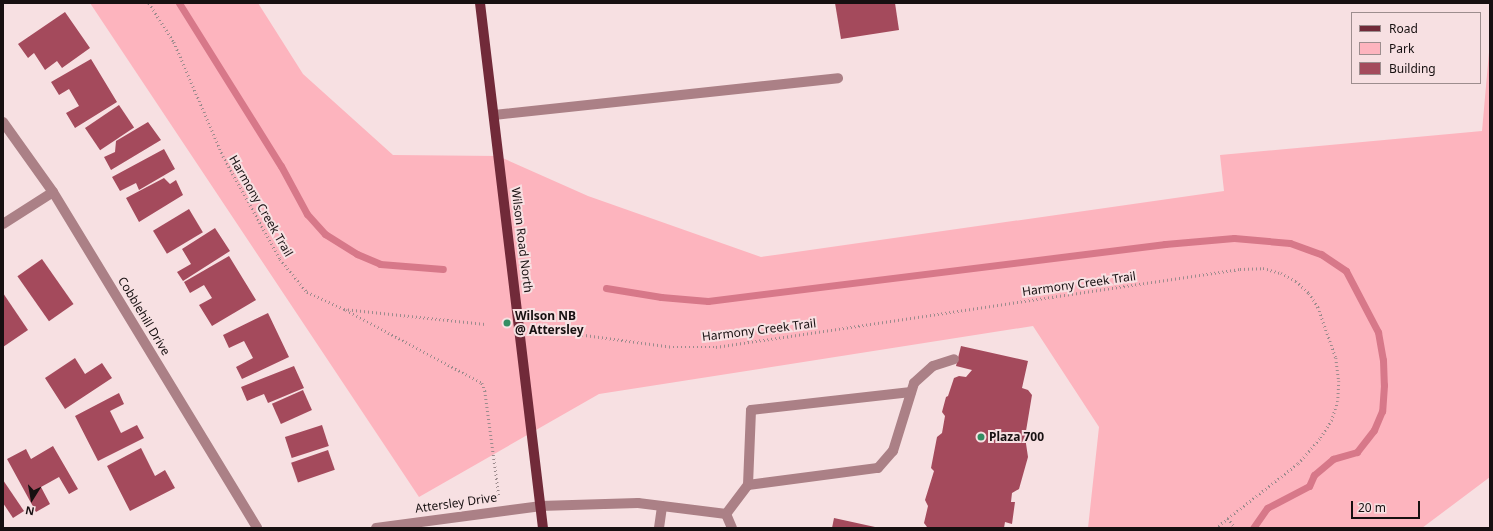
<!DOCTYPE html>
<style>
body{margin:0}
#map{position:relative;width:1493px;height:531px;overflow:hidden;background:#f7e0e2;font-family:"Noto Sans",sans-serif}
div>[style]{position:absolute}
.green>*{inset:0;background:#fdb4be}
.stream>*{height:7px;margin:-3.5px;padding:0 3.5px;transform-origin:3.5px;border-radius:3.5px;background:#d77889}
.building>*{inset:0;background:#a44a5c;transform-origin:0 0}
.path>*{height:2.5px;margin-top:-1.25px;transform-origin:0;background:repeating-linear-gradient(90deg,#9c8b8d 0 1px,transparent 0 4px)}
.minor>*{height:10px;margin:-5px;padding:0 5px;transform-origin:5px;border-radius:5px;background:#ab8086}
.major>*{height:10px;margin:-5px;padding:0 5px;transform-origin:5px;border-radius:5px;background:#712a39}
.dots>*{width:11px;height:11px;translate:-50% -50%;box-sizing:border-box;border:2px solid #f7e0e2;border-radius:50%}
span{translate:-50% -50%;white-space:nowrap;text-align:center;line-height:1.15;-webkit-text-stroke:4px #f7e0e2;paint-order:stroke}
.street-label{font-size:12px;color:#171011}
.poi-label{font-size:12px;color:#171011;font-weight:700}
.left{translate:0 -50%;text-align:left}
.frame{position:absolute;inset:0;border:4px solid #171011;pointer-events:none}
.legend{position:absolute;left:1351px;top:12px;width:130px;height:72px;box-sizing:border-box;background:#f7e0e2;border:1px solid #9d8d8e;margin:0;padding:5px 7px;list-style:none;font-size:12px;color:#171011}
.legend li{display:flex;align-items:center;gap:8px;height:20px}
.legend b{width:20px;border:1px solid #9d8d8e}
.north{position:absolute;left:12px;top:479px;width:40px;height:40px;-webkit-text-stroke:3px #f7e0e2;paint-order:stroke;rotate:191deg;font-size:11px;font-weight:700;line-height:16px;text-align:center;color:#171011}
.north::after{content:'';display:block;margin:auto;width:14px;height:18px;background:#171011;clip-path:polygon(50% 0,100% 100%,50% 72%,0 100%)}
.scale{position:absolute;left:1351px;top:501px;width:69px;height:18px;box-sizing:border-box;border:2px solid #171011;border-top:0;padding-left:5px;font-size:12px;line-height:14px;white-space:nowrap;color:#171011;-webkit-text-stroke:3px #f7e0e2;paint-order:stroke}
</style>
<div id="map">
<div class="green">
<div style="clip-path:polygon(90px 3px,258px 3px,303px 74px,393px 155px,498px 156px,588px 196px,761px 257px,1224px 191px,1220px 155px,1482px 131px,1490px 41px,1490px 477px,1422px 528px,1088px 528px,1099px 427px,1033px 326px,599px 394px,419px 497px)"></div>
</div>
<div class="stream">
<div style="left:179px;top:3px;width:192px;rotate:58deg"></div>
<div style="left:281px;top:166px;width:55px;rotate:61.6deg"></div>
<div style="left:307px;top:214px;width:27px;rotate:48deg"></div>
<div style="left:325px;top:234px;width:38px;rotate:32deg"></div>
<div style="left:357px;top:254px;width:25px;rotate:23deg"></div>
<div style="left:380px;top:264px;width:63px;rotate:4.5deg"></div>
<div style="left:606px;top:288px;width:56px;rotate:9.3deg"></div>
<div style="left:661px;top:297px;width:47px;rotate:4.9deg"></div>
<div style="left:708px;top:301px;width:461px;rotate:-7.1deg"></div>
<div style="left:1165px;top:244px;width:69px;rotate:-5deg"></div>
<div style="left:1234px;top:238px;width:56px;rotate:5.1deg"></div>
<div style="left:1290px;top:243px;width:33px;rotate:20deg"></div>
<div style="left:1321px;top:254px;width:30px;rotate:34deg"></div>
<div style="left:1346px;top:271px;width:69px;rotate:62.3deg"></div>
<div style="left:1378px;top:332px;width:28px;rotate:80deg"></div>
<div style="left:1383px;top:360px;width:25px;rotate:88deg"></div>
<div style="left:1384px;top:385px;width:26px;rotate:94deg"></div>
<div style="left:1382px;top:411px;width:21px;rotate:113deg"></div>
<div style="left:1374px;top:430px;width:28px;rotate:128deg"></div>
<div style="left:1357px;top:452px;width:25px;rotate:164deg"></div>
<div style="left:1333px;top:459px;width:25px;rotate:140deg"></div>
<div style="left:1314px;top:475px;width:12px;rotate:114deg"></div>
<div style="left:1309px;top:486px;width:47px;rotate:152.4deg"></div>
<div style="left:1267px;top:508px;width:24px;rotate:125deg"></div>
</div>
<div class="building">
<div style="clip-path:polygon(835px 3px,895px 3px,899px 30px,841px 39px)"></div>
<div style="clip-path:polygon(65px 12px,90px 48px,62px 68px,57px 61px,45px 70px,34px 53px,28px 58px,18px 44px)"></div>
<div style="clip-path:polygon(91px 59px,117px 102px,75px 128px,66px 113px,79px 106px,69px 89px,59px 95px,51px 82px)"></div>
<div style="left:119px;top:105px;width:27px;height:41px;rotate:56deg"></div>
<div style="clip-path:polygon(148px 122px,161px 140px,111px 170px,104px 157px,115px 152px,116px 141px)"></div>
<div style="clip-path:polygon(164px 149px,175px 169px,139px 190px,136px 183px,120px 191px,112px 177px)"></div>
<div style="clip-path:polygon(164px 178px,170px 184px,176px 180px,183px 195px,139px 222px,126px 198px)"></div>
<div style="left:189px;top:209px;width:27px;height:42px;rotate:59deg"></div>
<div style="clip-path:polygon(215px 228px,230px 251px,183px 281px,177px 272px,191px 264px,182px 249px)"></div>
<div style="clip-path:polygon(229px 256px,256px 300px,212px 326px,199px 305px,212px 298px,204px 285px,190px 293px,184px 282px)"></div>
<div style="left:42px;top:259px;width:55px;height:30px;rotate:55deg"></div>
<div style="clip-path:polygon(3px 293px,28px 330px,3px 347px)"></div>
<div style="clip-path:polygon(268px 313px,289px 357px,242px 379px,236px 367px,253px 358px,244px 341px,229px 348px,223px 335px)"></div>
<div style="clip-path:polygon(961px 346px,1028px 361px,1022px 388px,1028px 390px,1032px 395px,1025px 437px,1028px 457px,1019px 489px,1012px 493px,1011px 502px,1015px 502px,1012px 524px,1005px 522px,1004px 528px,931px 528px,927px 527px,924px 523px,928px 506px,925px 500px,934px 471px,931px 468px,937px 437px,942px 433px,945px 416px,942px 412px,946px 397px,948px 396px,954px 378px,959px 376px,966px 377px,972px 370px,956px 366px)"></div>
<div style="clip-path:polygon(75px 358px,85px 374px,102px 363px,112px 378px,65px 409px,45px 378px)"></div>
<div style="clip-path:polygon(294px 366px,304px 388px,268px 403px,264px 394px,247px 401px,241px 387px)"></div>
<div style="left:303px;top:390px;width:22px;height:34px;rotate:66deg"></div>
<div style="clip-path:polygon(119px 393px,124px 404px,110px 411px,121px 433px,137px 425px,144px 438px,98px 461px,75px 416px)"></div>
<div style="left:322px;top:425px;width:22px;height:39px;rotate:72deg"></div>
<div style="clip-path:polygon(53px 446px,78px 489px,69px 494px,59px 477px,41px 487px,50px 504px,36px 512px,7px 459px,26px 449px,31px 459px)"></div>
<div style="clip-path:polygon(141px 448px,155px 476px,165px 470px,175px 488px,130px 511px,107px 466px)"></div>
<div style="left:328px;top:450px;width:21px;height:39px;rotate:71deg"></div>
<div style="clip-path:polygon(3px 480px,24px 511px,13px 518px,3px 503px)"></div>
<div style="clip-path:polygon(834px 518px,875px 527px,875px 528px,832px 528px)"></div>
</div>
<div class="path">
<div style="left:149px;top:3px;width:46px;rotate:57.3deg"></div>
<div style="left:174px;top:42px;width:124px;rotate:66.7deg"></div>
<div style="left:223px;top:156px;width:118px;rotate:61deg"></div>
<div style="left:280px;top:259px;width:43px;rotate:50.7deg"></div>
<div style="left:307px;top:292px;width:41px;rotate:24.7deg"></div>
<div style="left:344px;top:309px;width:142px;rotate:6.1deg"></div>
<div style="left:346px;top:310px;width:154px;rotate:28.2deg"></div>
<div style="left:482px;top:383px;width:9px;rotate:69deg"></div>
<div style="left:485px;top:391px;width:106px;rotate:82.4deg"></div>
<div style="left:570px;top:333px;width:104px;rotate:7.7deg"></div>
<div style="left:673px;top:347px;width:43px"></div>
<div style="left:716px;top:347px;width:530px;rotate:-8.47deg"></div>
<div style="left:1240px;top:269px;width:23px;rotate:-2deg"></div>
<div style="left:1263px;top:268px;width:19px;rotate:16deg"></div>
<div style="left:1281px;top:273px;width:17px;rotate:28deg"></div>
<div style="left:1296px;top:281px;width:18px;rotate:43deg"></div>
<div style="left:1309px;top:293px;width:17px;rotate:57deg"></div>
<div style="left:1318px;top:307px;width:54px;rotate:70.6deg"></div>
<div style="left:1336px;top:358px;width:23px;rotate:83deg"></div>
<div style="left:1339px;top:381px;width:20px;rotate:93deg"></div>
<div style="left:1338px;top:401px;width:20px;rotate:108deg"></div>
<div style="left:1332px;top:420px;width:22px;rotate:122deg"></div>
<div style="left:1320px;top:439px;width:33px;rotate:131deg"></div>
<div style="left:1298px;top:464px;width:104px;rotate:142deg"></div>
<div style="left:1228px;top:518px;width:12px;rotate:55deg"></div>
</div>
<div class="minor">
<div style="left:494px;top:115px;width:346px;rotate:-6.1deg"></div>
<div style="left:3px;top:122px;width:86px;rotate:54.5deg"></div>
<div style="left:53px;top:192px;width:393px;rotate:58.7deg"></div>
<div style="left:3px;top:224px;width:59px;rotate:-32.6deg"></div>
<div style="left:748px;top:485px;width:75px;rotate:-87.7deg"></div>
<div style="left:751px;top:410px;width:161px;rotate:-6.4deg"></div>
<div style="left:726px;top:514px;width:36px;rotate:-53deg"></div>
<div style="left:748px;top:485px;width:131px;rotate:-7.5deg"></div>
<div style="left:878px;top:468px;width:23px;rotate:-49deg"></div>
<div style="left:893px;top:451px;width:71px;rotate:-72.8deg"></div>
<div style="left:914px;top:383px;width:25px;rotate:-42deg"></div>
<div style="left:933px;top:366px;width:22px;rotate:-18deg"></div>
<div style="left:376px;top:528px;width:165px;rotate:-7.6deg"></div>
<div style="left:540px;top:506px;width:98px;rotate:-1.8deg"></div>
<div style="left:638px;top:503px;width:89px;rotate:7.1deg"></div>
<div style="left:726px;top:514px;width:15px;rotate:67deg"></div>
<div style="left:659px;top:528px;width:22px;rotate:-82deg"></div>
</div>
<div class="major">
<div style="left:480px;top:3px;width:529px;rotate:83.16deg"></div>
</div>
<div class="dots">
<div style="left:507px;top:323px;background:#348e63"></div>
<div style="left:981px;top:437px;background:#348e63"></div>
</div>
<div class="street-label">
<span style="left:261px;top:206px;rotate:60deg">Harmony Creek Trail</span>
<span style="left:522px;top:240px;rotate:83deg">Wilson Road North</span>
<span style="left:1079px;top:284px;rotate:-8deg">Harmony Creek Trail</span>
<span style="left:144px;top:316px;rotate:59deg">Cobblehill Drive</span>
<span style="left:759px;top:330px;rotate:-7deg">Harmony Creek Trail</span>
<span style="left:456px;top:503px;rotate:-8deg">Attersley Drive</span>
</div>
<div class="poi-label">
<span class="left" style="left:515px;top:323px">Wilson NB<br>@ Attersley</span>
<span class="left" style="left:989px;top:437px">Plaza 700</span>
</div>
<div class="frame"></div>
<ul class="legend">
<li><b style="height:5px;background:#712a39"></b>Road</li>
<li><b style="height:11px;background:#fdb4be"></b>Park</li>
<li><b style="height:11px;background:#a44a5c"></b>Building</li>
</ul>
<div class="north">N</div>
<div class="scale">20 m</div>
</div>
